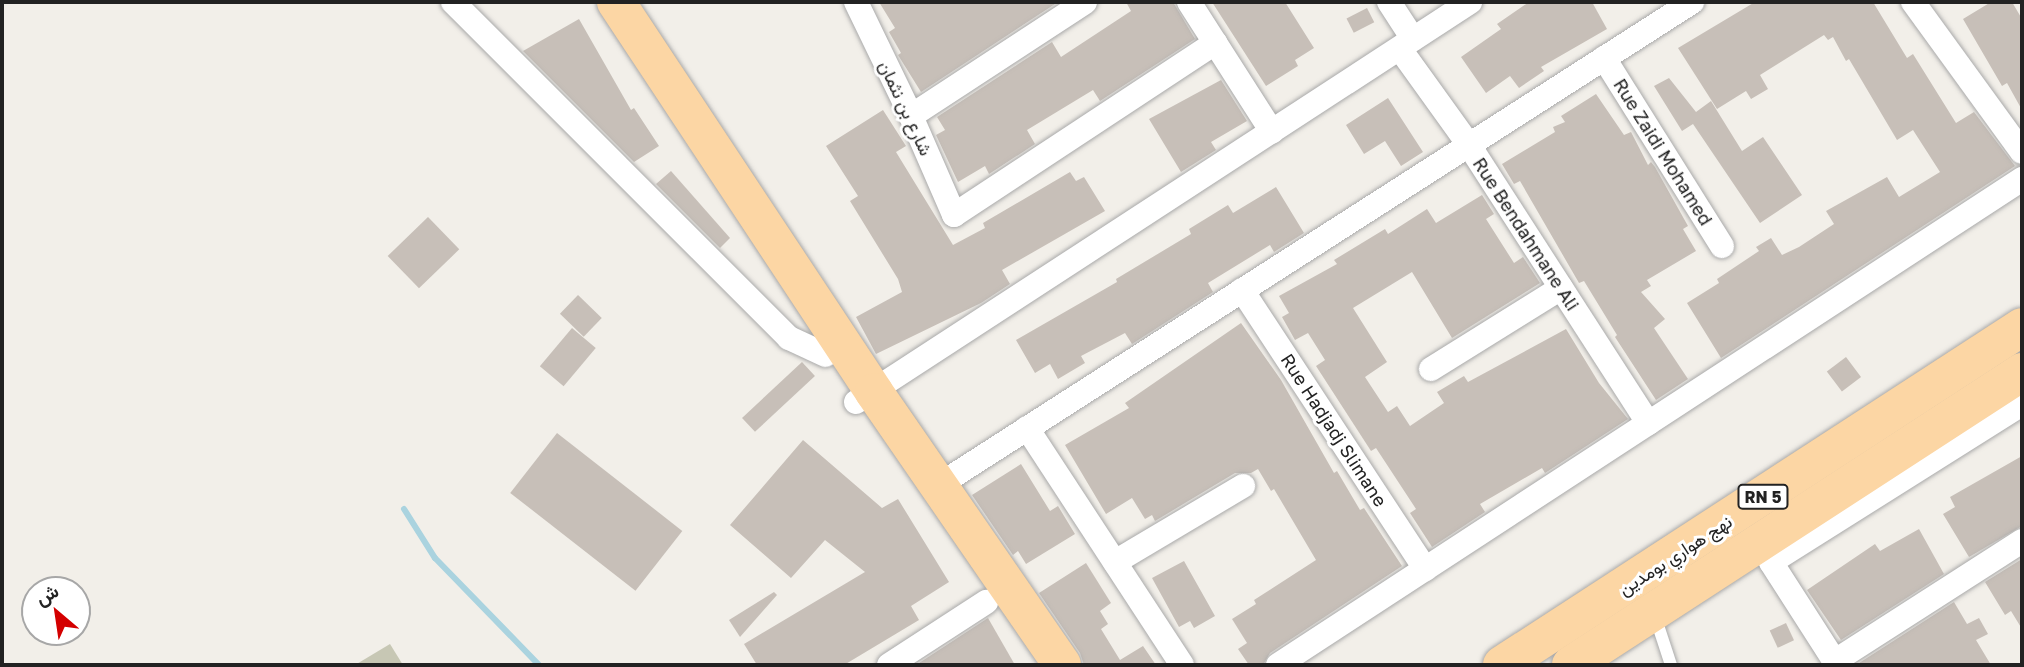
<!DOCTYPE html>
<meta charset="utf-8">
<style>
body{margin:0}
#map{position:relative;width:2024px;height:667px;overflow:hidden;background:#f2efe9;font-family:"Golos Text",Vazirmatn,sans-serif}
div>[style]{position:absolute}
.construction>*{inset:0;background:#c7c7b4}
.stream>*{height:6px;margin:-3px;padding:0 3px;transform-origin:3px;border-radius:3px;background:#aad3df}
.building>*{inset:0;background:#c7bfb8;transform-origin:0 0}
.roads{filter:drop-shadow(0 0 2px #a9a9a9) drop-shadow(0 0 2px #a9a9a9)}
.service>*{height:12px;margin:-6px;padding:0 6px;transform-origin:6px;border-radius:6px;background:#fff}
.minor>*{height:24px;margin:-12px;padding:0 12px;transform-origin:12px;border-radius:12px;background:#fff}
.primary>*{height:38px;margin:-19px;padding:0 19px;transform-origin:19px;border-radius:19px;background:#fcd6a4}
span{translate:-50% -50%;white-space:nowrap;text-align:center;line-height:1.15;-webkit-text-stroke:6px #fff;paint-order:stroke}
.shield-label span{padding:2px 5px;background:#fff;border:2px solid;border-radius:5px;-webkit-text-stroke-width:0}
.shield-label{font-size:16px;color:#222;font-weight:700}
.street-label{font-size:18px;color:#222}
.frame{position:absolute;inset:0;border:4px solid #222;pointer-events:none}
.north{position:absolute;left:21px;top:576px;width:70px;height:70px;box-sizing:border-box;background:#fff;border:2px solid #a7a7a7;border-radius:50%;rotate:331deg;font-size:19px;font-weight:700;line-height:28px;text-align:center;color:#222}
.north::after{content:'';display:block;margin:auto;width:24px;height:32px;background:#d40000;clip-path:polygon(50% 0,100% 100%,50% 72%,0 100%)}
</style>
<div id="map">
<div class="construction">
<div style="clip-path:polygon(390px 644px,403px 665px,355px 665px)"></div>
</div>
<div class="stream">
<div style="left:404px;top:509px;width:58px;rotate:57.7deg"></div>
<div style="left:435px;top:558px;width:149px;rotate:45.8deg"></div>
</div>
<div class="building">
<div style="clip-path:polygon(879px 2px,1058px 2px,921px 92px,898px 55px,901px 53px,889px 32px,895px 28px)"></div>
<div style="clip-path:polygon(1126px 2px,1173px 2px,1195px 39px,1100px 101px,1093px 90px,1027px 130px,1035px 144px,989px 174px,985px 166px,958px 182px,936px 135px,945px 130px,937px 117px,1052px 42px,1061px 57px,1131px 11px)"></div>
<div style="clip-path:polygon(1212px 2px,1285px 2px,1314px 48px,1295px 60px,1298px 66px,1266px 86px)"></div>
<div style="clip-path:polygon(1529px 2px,1592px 2px,1607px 29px,1541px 67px,1544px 71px,1519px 88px,1510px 76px,1486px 93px,1461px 57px,1501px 29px,1497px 24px)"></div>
<div style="clip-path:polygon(1755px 2px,1873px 2px,1907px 58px,1913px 54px,1956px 123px,1974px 112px,2015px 166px,1721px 358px,1687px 303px,1719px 283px,1717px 279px,1759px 251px,1756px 247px,1771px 238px,1782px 255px,1799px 247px,1834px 224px,1826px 211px,1887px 177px,1899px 197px,1940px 172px,1913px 130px,1897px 140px,1849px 59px,1846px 61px,1833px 37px,1828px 40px,1824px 35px,1760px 75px,1768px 89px,1751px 99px,1746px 91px,1717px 109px,1678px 48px)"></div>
<div style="clip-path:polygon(1991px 2px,2012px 2px,2022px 19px,2022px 110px,2007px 83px,2002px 86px,1963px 19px)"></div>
<div style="left:1367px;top:8px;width:16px;height:23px;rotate:63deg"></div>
<div style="clip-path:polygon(579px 19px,631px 110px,634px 108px,659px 146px,634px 162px,523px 51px)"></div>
<div style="clip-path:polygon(1669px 78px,1696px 112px,1711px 101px,1742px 151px,1763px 137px,1802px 195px,1760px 223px,1693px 124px,1682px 131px,1654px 86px)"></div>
<div style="clip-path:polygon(1221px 80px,1247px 121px,1211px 142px,1216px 150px,1181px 172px,1149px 119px)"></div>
<div style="clip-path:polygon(1596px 94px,1624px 135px,1631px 132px,1648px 165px,1651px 162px,1655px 167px,1688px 226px,1683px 229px,1696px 251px,1647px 280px,1651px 286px,1641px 292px,1665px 319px,1654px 328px,1688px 379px,1656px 400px,1615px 337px,1617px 335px,1584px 281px,1579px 283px,1520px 181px,1514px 184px,1502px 164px,1555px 132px,1553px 127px,1565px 122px,1561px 116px)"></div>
<div style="clip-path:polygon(1388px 98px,1423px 152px,1401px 166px,1385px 141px,1364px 154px,1346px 125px)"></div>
<div style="clip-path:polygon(883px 110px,906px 146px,896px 152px,953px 245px,985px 228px,983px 223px,1070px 172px,1076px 181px,1084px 177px,1105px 211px,1002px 270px,1010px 284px,981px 303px,876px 354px,856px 317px,902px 292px,898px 279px,850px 201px,858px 196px,826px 146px)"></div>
<div style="clip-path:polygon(671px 171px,730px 238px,720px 248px,656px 184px)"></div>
<div style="clip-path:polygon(1276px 187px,1304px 233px,1274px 252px,1270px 245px,1208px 283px,1213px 292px,1132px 344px,1125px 333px,1081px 356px,1085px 363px,1058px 379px,1050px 364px,1035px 373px,1016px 340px,1117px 282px,1116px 279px,1191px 234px,1189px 229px,1228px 205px,1233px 213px)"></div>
<div style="clip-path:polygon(1482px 195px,1494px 214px,1486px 219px,1514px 263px,1523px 257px,1540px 283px,1452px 338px,1412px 272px,1353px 308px,1387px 362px,1365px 377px,1388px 412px,1397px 406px,1410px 426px,1444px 403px,1437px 392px,1464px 376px,1468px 382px,1566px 329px,1599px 383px,1628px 419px,1545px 473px,1542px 468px,1480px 504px,1485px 512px,1432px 547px,1410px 513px,1416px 509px,1376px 448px,1371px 451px,1316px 366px,1325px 360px,1308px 333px,1295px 340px,1282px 317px,1289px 313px,1279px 296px,1337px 264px,1334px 260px,1385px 229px,1388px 234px,1427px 209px,1436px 223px)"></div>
<div style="left:428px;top:217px;width:45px;height:56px;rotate:46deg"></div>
<div style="left:578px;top:295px;width:33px;height:26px;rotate:44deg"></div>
<div style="clip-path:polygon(1241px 323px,1281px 380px,1334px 473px,1337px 471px,1360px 510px,1364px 508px,1402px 566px,1270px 653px,1263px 665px,1249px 665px,1238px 649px,1247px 643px,1232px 619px,1256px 604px,1254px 600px,1316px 560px,1274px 489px,1271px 491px,1258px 469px,1251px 473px,1235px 473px,1155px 521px,1152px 515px,1145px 519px,1132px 498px,1106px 514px,1065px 445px,1129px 408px,1125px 403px)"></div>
<div style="left:572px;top:328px;width:31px;height:50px;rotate:40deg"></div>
<div style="left:1846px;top:357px;width:25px;height:24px;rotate:53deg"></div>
<div style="left:802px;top:362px;width:19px;height:82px;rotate:47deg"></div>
<div style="left:557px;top:433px;width:159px;height:76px;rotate:38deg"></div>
<div style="clip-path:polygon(803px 440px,882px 508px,898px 499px,949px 582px,911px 606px,919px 620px,844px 665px,757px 665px,744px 644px,865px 572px,825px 540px,791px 578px,730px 525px)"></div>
<div style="clip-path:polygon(2022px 456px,2022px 526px,1969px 557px,1943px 514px,1955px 507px,1950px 497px)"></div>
<div style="clip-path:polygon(1021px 464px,1050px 511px,1058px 506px,1075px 534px,1026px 564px,1018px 551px,1013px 555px,972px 495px)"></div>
<div style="clip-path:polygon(1919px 529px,1944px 574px,1841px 640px,1807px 590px,1875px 544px,1880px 551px)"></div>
<div style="clip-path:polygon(2022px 559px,2022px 629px,2011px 611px,2005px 615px,1985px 582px)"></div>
<div style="clip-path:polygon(1184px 561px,1215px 616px,1194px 628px,1190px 621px,1179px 627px,1152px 578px)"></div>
<div style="clip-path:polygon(1086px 563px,1111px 603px,1100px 611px,1108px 624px,1101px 629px,1120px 660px,1143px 646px,1156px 665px,1084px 665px,1080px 653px,1039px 593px)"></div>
<div style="clip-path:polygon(774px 592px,777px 595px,740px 637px,729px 620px)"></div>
<div style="clip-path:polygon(1954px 602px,1967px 624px,1979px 618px,1988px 634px,1976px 640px,1991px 665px,1856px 665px)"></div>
<div style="clip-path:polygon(988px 618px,1015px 665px,916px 665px)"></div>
<div style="left:1786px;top:623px;width:19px;height:18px;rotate:65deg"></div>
</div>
<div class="roads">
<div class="service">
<div style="left:1655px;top:616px;width:52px;rotate:71.9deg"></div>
</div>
<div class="minor">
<div style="left:453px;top:2px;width:475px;rotate:45deg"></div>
<div style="left:789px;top:338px;width:40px;rotate:25deg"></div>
<div style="left:856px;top:2px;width:127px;rotate:64.2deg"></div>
<div style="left:911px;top:116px;width:108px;rotate:66.5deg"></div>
<div style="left:954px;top:215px;width:313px;rotate:-33.4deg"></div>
<div style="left:1189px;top:2px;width:154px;rotate:57.4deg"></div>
<div style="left:1389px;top:2px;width:44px;rotate:57deg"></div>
<div style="left:1913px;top:2px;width:185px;rotate:54deg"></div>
<div style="left:1400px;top:49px;width:118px;rotate:54.3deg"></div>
<div style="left:1469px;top:145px;width:331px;rotate:57.2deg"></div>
<div style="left:1604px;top:58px;width:222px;rotate:57.9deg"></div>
<div style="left:911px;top:116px;width:208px;rotate:-33.2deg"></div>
<div style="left:1242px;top:290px;width:334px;rotate:56.7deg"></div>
<div style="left:1431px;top:369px;width:153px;rotate:-31.9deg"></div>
<div style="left:856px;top:402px;width:733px;rotate:-33.08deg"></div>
<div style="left:1027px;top:428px;width:283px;rotate:56.8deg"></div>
<div style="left:939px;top:485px;width:895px;rotate:-32.68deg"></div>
<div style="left:1115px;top:562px;width:149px;rotate:-30.7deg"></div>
<div style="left:1835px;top:661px;width:222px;rotate:-32.7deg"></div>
<div style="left:889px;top:665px;width:116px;rotate:-33deg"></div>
<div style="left:1278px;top:665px;width:889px;rotate:-33.15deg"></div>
<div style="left:1837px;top:665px;width:122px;rotate:-122.7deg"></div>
<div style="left:1771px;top:562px;width:297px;rotate:-32.2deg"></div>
</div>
<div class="primary">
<div style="left:616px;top:2px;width:468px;rotate:56.5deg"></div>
<div style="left:874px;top:392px;width:331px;rotate:55.4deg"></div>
<div style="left:1502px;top:665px;width:620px;rotate:-33.02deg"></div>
<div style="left:1571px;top:665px;width:538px;rotate:-33.01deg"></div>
</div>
</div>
<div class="shield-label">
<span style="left:1763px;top:497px">RN 5</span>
</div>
<div class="street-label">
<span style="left:906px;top:108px;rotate:65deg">شارع بن نثمان</span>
<span style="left:1663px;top:152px;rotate:58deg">Rue Zaidi Mohamed</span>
<span style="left:1526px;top:234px;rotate:57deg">Rue Bendahmane Ali</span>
<span style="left:1334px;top:430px;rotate:57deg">Rue Hadjadj Slimane</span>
<span style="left:1675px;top:555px;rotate:-33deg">نهج هواري بومدين</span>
</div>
<div class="frame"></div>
<div class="north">ش</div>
</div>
